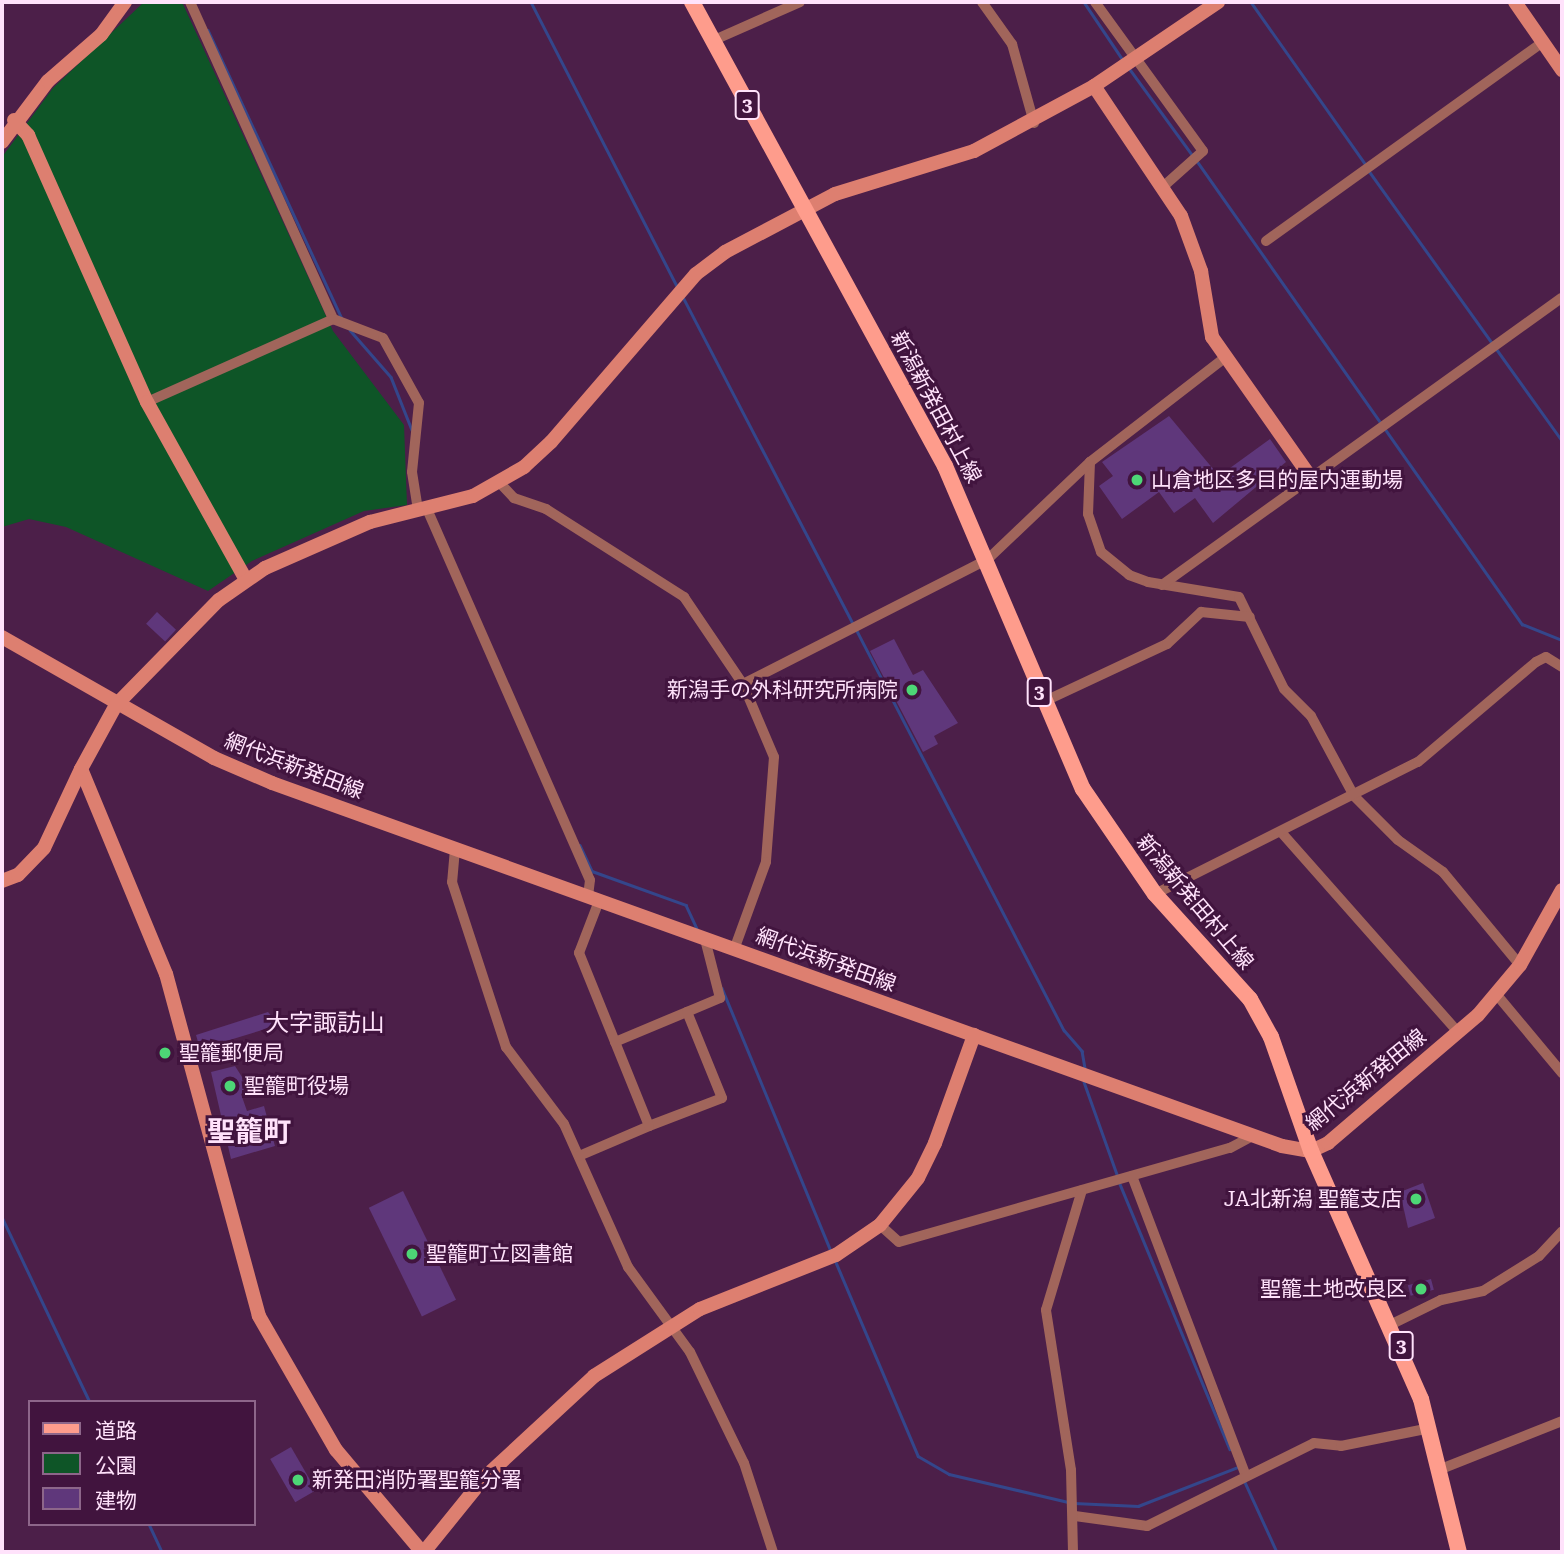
<!DOCTYPE html>
<meta charset="utf-8">
<style>
body{margin:0}
#map{position:relative;width:1564px;height:1554px;overflow:hidden;background:#4c1f49;font-family:"Roboto Serif","Noto Sans JP",serif}
div>[style]{position:absolute}
.green>*{inset:0;background:#0e5527}
.stream>*{height:2.5px;margin:-1.25px;padding:0 1.25px;transform-origin:1.25px;border-radius:1.25px;background:#34468b}
.building>*{inset:0;background:#5f377b;transform-origin:0 0}
.street>*{height:10px;margin:-5px;padding:0 5px;transform-origin:5px;border-radius:5px;background:#a1655b}
.secondary>*{height:14px;margin:-7px;padding:0 7px;transform-origin:7px;border-radius:7px;background:#dd7f70}
.primary>*{height:16px;margin:-8px;padding:0 8px;transform-origin:8px;border-radius:8px;background:#fe9c8c}
.dots>*{width:19px;height:19px;translate:-50% -50%;box-sizing:border-box;border:4px solid #41143e;border-radius:50%}
span{translate:-50% -50%;white-space:nowrap;text-align:center;line-height:1.15;-webkit-text-stroke:6px #41143e;paint-order:stroke}
.shield-label span{padding:2px 5px;background:#41143e;border:2px solid;border-radius:5px;-webkit-text-stroke-width:0}
.shield-label{font-size:19px;color:#ffe2fb;font-weight:700}
.street-label{font-size:21px;color:#ffe2fb}
.poi-label{font-size:21px;color:#ffe2fb}
.left{translate:0 -50%;text-align:left}
.right{translate:-100% -50%;text-align:right}
.quarter-label{font-size:24px;color:#ffe2fb}
.district-label{font-size:28px;color:#ffe2fb;font-weight:700}
.frame{position:absolute;inset:0;border:4px solid #ffe2fb;pointer-events:none}
.legend{position:absolute;left:28px;top:1400px;width:228px;height:126px;box-sizing:border-box;background:#41143e;border:2px solid #8d668a;margin:0;padding:9px 12px;list-style:none;font-size:21px;color:#ffe2fb}
.legend li{display:flex;align-items:center;gap:14px;height:35px}
.legend b{width:35px;border:2px solid #8d668a}
</style>
<div id="map">
<div class="green">
<div style="clip-path:polygon(144px 2px,182px 2px,333px 331px,404px 425px,407px 505px,364px 511px,252px 561px,208px 591px,66px 527px,29px 519px,2px 527px,2px 157px,53px 88px)"></div>
</div>
<div class="stream">
<div style="left:531px;top:2px;width:322px;rotate:62.8deg"></div>
<div style="left:1084px;top:2px;width:70px;rotate:56.1deg"></div>
<div style="left:1251px;top:2px;width:199px;rotate:54.8deg"></div>
<div style="left:208px;top:30px;width:319px;rotate:65.1deg"></div>
<div style="left:1129px;top:68px;width:109px;rotate:54deg"></div>
<div style="left:1197px;top:161px;width:566px;rotate:54.93deg"></div>
<div style="left:1522px;top:624px;width:43px;rotate:21.8deg"></div>
<div style="left:1369px;top:171px;width:332px;rotate:54.4deg"></div>
<div style="left:683px;top:297px;width:368px;rotate:62.5deg"></div>
<div style="left:350px;top:330px;width:62px;rotate:48.9deg"></div>
<div style="left:391px;top:377px;width:57px;rotate:68.4deg"></div>
<div style="left:856px;top:629px;width:452px;rotate:62.6deg"></div>
<div style="left:1064px;top:1030px;width:28px;rotate:49deg"></div>
<div style="left:1082px;top:1051px;width:17px;rotate:80deg"></div>
<div style="left:580px;top:845px;width:29px;rotate:65deg"></div>
<div style="left:592px;top:871px;width:100px;rotate:19.9deg"></div>
<div style="left:686px;top:905px;width:29px;rotate:65deg"></div>
<div style="left:722px;top:988px;width:285px;rotate:67.5deg"></div>
<div style="left:1084px;top:1082px;width:101px;rotate:70.3deg"></div>
<div style="left:1120px;top:1184px;width:287px;rotate:67.5deg"></div>
<div style="left:2px;top:1217px;width:205px;rotate:64.6deg"></div>
<div style="left:835px;top:1260px;width:213px;rotate:67deg"></div>
<div style="left:918px;top:1456px;width:36px;rotate:30deg"></div>
<div style="left:949px;top:1474px;width:122px;rotate:13.2deg"></div>
<div style="left:1244px;top:1480px;width:79px;rotate:65.4deg"></div>
<div style="left:1074px;top:1503px;width:64px;rotate:2.7deg"></div>
<div style="left:1138px;top:1506px;width:107px;rotate:-21.3deg"></div>
<div style="left:149px;top:1524px;width:31px;rotate:65deg"></div>
</div>
<div class="building">
<div style="clip-path:polygon(1169px 416px,1219px 476px,1270px 439px,1286px 462px,1213px 523px,1195px 498px,1174px 513px,1159px 492px,1122px 519px,1099px 486px,1113px 476px,1102px 462px)"></div>
<div style="left:157px;top:612px;width:26px;height:16px;rotate:43deg"></div>
<div style="clip-path:polygon(894px 639px,913px 675px,923px 670px,958px 723px,934px 736px,938px 744px,923px 752px,870px 651px)"></div>
<div style="clip-path:polygon(268px 1012px,279px 1025px,200px 1049px,196px 1035px)"></div>
<div style="clip-path:polygon(235px 1066px,249px 1088px,241px 1094px,247px 1111px,264px 1106px,268px 1121px,276px 1119px,279px 1129px,271px 1132px,275px 1146px,231px 1159px,211px 1072px)"></div>
<div style="clip-path:polygon(1423px 1183px,1435px 1218px,1408px 1228px,1400px 1192px)"></div>
<div style="left:403px;top:1191px;width:121px;height:38px;rotate:64deg"></div>
<div style="left:1431px;top:1279px;width:11px;height:24px;rotate:75deg"></div>
<div style="left:291px;top:1447px;width:50px;height:24px;rotate:60deg"></div>
</div>
<div class="street">
<div style="left:190px;top:2px;width:348px;rotate:65.7deg"></div>
<div style="left:982px;top:2px;width:52px;rotate:54.5deg"></div>
<div style="left:1012px;top:44px;width:82px;rotate:74.4deg"></div>
<div style="left:1095px;top:2px;width:184px;rotate:54.1deg"></div>
<div style="left:1203px;top:151px;width:51px;rotate:138.2deg"></div>
<div style="left:712px;top:41px;width:96px;rotate:-23.9deg"></div>
<div style="left:1266px;top:241px;width:341px;rotate:-35.7deg"></div>
<div style="left:147px;top:402px;width:204px;rotate:-24deg"></div>
<div style="left:333px;top:319px;width:53px;rotate:20.8deg"></div>
<div style="left:383px;top:338px;width:74px;rotate:61deg"></div>
<div style="left:419px;top:403px;width:69px;rotate:95.8deg"></div>
<div style="left:412px;top:472px;width:39px;rotate:81deg"></div>
<div style="left:1090px;top:462px;width:52px;rotate:92.2deg"></div>
<div style="left:1088px;top:514px;width:40px;rotate:71.1deg"></div>
<div style="left:1101px;top:552px;width:36px;rotate:39deg"></div>
<div style="left:1129px;top:575px;width:20px;rotate:20deg"></div>
<div style="left:1148px;top:582px;width:92px;rotate:9.4deg"></div>
<div style="left:1239px;top:597px;width:102px;rotate:63.9deg"></div>
<div style="left:1284px;top:689px;width:38px;rotate:45deg"></div>
<div style="left:1311px;top:716px;width:91px;rotate:61.7deg"></div>
<div style="left:1354px;top:796px;width:62px;rotate:45deg"></div>
<div style="left:1398px;top:840px;width:55px;rotate:35.4deg"></div>
<div style="left:1443px;top:872px;width:121px;rotate:50.4deg"></div>
<div style="left:500px;top:483px;width:21px;rotate:47deg"></div>
<div style="left:514px;top:498px;width:34px;rotate:19deg"></div>
<div style="left:546px;top:509px;width:164px;rotate:32.5deg"></div>
<div style="left:684px;top:597px;width:105px;rotate:55.9deg"></div>
<div style="left:743px;top:684px;width:79px;rotate:67deg"></div>
<div style="left:774px;top:757px;width:105px;rotate:94.4deg"></div>
<div style="left:766px;top:862px;width:94px;rotate:110deg"></div>
<div style="left:427px;top:509px;width:405px;rotate:66.3deg"></div>
<div style="left:590px;top:880px;width:17px;rotate:97deg"></div>
<div style="left:1162px;top:585px;width:492px;rotate:-35.7deg"></div>
<div style="left:743px;top:684px;width:275px;rotate:-27deg"></div>
<div style="left:988px;top:559px;width:141px;rotate:-43.6deg"></div>
<div style="left:1090px;top:462px;width:172px;rotate:-37.7deg"></div>
<div style="left:1043px;top:702px;width:137px;rotate:-25.1deg"></div>
<div style="left:1167px;top:644px;width:47px;rotate:-43.3deg"></div>
<div style="left:1201px;top:612px;width:49px;rotate:5.8deg"></div>
<div style="left:1281px;top:832px;width:267px;rotate:48.5deg"></div>
<div style="left:455px;top:849px;width:33px;rotate:95deg"></div>
<div style="left:452px;top:882px;width:174px;rotate:71.9deg"></div>
<div style="left:506px;top:1047px;width:96px;rotate:53deg"></div>
<div style="left:564px;top:1124px;width:157px;rotate:65.9deg"></div>
<div style="left:628px;top:1267px;width:105px;rotate:53.9deg"></div>
<div style="left:690px;top:1352px;width:123px;rotate:64.1deg"></div>
<div style="left:744px;top:1463px;width:94px;rotate:72deg"></div>
<div style="left:1155px;top:894px;width:294px;rotate:-26.7deg"></div>
<div style="left:1418px;top:762px;width:155px;rotate:-40.3deg"></div>
<div style="left:1536px;top:662px;width:11px;rotate:-27deg"></div>
<div style="left:1546px;top:657px;width:19px;rotate:32deg"></div>
<div style="left:1497px;top:995px;width:102px;rotate:50.2deg"></div>
<div style="left:615px;top:1042px;width:114px;rotate:-22.7deg"></div>
<div style="left:720px;top:998px;width:61px;rotate:-104.3deg"></div>
<div style="left:649px;top:1126px;width:78px;rotate:-21deg"></div>
<div style="left:722px;top:1098px;width:93px;rotate:-112.1deg"></div>
<div style="left:579px;top:1156px;width:76px;rotate:-23.2deg"></div>
<div style="left:649px;top:1126px;width:187px;rotate:-112deg"></div>
<div style="left:579px;top:953px;width:56px;rotate:-69deg"></div>
<div style="left:1132px;top:1176px;width:319px;rotate:69.2deg"></div>
<div style="left:880px;top:1225px;width:25px;rotate:42deg"></div>
<div style="left:899px;top:1242px;width:344px;rotate:-15.9deg"></div>
<div style="left:1230px;top:1148px;width:21px;rotate:-28deg"></div>
<div style="left:1392px;top:1324px;width:55px;rotate:-26.1deg"></div>
<div style="left:1441px;top:1300px;width:43px;rotate:-12.1deg"></div>
<div style="left:1483px;top:1291px;width:66px;rotate:-32deg"></div>
<div style="left:1539px;top:1256px;width:34px;rotate:-47deg"></div>
<div style="left:1441px;top:1469px;width:130px;rotate:-21.6deg"></div>
<div style="left:1075px;top:1516px;width:73px;rotate:7.9deg"></div>
<div style="left:1147px;top:1526px;width:186px;rotate:-26.4deg"></div>
<div style="left:1314px;top:1443px;width:27px;rotate:6deg"></div>
<div style="left:1341px;top:1446px;width:91px;rotate:-11.4deg"></div>
<div style="left:1073px;top:1552px;width:82px;rotate:-91.4deg"></div>
<div style="left:1071px;top:1470px;width:162px;rotate:-98.9deg"></div>
<div style="left:1046px;top:1310px;width:125px;rotate:-73.3deg"></div>
</div>
<div class="secondary">
<div style="left:1515px;top:2px;width:83px;rotate:55.3deg"></div>
<div style="left:1094px;top:86px;width:150px;rotate:-34.1deg"></div>
<div style="left:14px;top:120px;width:21px;rotate:47deg"></div>
<div style="left:28px;top:135px;width:292px;rotate:66deg"></div>
<div style="left:147px;top:402px;width:204px;rotate:60.9deg"></div>
<div style="left:2px;top:142px;width:76px;rotate:-53deg"></div>
<div style="left:48px;top:81px;width:70px;rotate:-41deg"></div>
<div style="left:101px;top:35px;width:41px;rotate:-54deg"></div>
<div style="left:2px;top:637px;width:244px;rotate:29.7deg"></div>
<div style="left:214px;top:758px;width:63px;rotate:23.3deg"></div>
<div style="left:272px;top:783px;width:1073px;rotate:19.77deg"></div>
<div style="left:1282px;top:1146px;width:29px;rotate:10deg"></div>
<div style="left:1311px;top:1151px;width:19px;rotate:-25deg"></div>
<div style="left:1328px;top:1143px;width:197px;rotate:-40.5deg"></div>
<div style="left:1478px;top:1015px;width:65px;rotate:-50deg"></div>
<div style="left:1520px;top:965px;width:86px;rotate:-60.8deg"></div>
<div style="left:2px;top:881px;width:17px;rotate:-21deg"></div>
<div style="left:18px;top:875px;width:37px;rotate:-46deg"></div>
<div style="left:44px;top:848px;width:87px;rotate:-64.9deg"></div>
<div style="left:422px;top:1552px;width:133px;rotate:-130.1deg"></div>
<div style="left:336px;top:1450px;width:155px;rotate:-119.9deg"></div>
<div style="left:259px;top:1316px;width:354px;rotate:-105.2deg"></div>
<div style="left:166px;top:974px;width:222px;rotate:-112.5deg"></div>
<div style="left:81px;top:769px;width:73px;rotate:-61.3deg"></div>
<div style="left:116px;top:705px;width:147px;rotate:-45.6deg"></div>
<div style="left:219px;top:600px;width:56px;rotate:-34.8deg"></div>
<div style="left:265px;top:568px;width:115px;rotate:-23.7deg"></div>
<div style="left:370px;top:522px;width:106px;rotate:-14.2deg"></div>
<div style="left:473px;top:496px;width:59px;rotate:-29.6deg"></div>
<div style="left:524px;top:467px;width:37px;rotate:-43deg"></div>
<div style="left:551px;top:442px;width:222px;rotate:-49.2deg"></div>
<div style="left:696px;top:274px;width:36px;rotate:-37deg"></div>
<div style="left:725px;top:252px;width:124px;rotate:-27.8deg"></div>
<div style="left:835px;top:194px;width:145px;rotate:-17.2deg"></div>
<div style="left:974px;top:151px;width:136px;rotate:-28.4deg"></div>
<div style="left:1094px;top:86px;width:156px;rotate:56.2deg"></div>
<div style="left:1181px;top:216px;width:59px;rotate:70deg"></div>
<div style="left:1201px;top:271px;width:67px;rotate:80.5deg"></div>
<div style="left:1212px;top:337px;width:169px;rotate:54.9deg"></div>
<div style="left:424px;top:1552px;width:95px;rotate:-51deg"></div>
<div style="left:484px;top:1478px;width:150px;rotate:-42.8deg"></div>
<div style="left:594px;top:1376px;width:125px;rotate:-32.3deg"></div>
<div style="left:700px;top:1309px;width:146px;rotate:-21.7deg"></div>
<div style="left:836px;top:1255px;width:53px;rotate:-34.3deg"></div>
<div style="left:880px;top:1225px;width:60px;rotate:-51deg"></div>
<div style="left:918px;top:1178px;width:39px;rotate:-64deg"></div>
<div style="left:935px;top:1143px;width:115px;rotate:-70.1deg"></div>
</div>
<div class="primary">
<div style="left:692px;top:2px;width:528px;rotate:61.4deg"></div>
<div style="left:945px;top:466px;width:351px;rotate:66.9deg"></div>
<div style="left:1083px;top:789px;width:127px;rotate:55.6deg"></div>
<div style="left:1155px;top:894px;width:142px;rotate:47.9deg"></div>
<div style="left:1250px;top:999px;width:43px;rotate:61.1deg"></div>
<div style="left:1271px;top:1037px;width:121px;rotate:70.7deg"></div>
<div style="left:1311px;top:1151px;width:271px;rotate:66.1deg"></div>
<div style="left:1421px;top:1399px;width:158px;rotate:76.1deg"></div>
</div>
<div class="dots">
<div style="left:1137px;top:480px;background:#4dd676"></div>
<div style="left:912px;top:690px;background:#4dd676"></div>
<div style="left:165px;top:1053px;background:#4dd676"></div>
<div style="left:230px;top:1086px;background:#4dd676"></div>
<div style="left:1416px;top:1199px;background:#4dd676"></div>
<div style="left:412px;top:1254px;background:#4dd676"></div>
<div style="left:1421px;top:1289px;background:#4dd676"></div>
<div style="left:298px;top:1480px;background:#4dd676"></div>
</div>
<div class="shield-label">
<span style="left:747px;top:105px">3</span>
<span style="left:1039px;top:692px">3</span>
<span style="left:1401px;top:1346px">3</span>
</div>
<div class="street-label">
<span style="left:936px;top:407px;rotate:62deg">新潟新発田村上線</span>
<span style="left:294px;top:766px;rotate:21deg">網代浜新発田線</span>
<span style="left:1195px;top:902px;rotate:50deg">新潟新発田村上線</span>
<span style="left:826px;top:960px;rotate:20deg">網代浜新発田線</span>
<span style="left:1366px;top:1080px;rotate:-39deg">網代浜新発田線</span>
</div>
<div class="poi-label">
<span class="left" style="left:1151px;top:480px">山倉地区多目的屋内運動場</span>
<span class="right" style="left:898px;top:690px">新潟手の外科研究所病院</span>
<span class="left" style="left:179px;top:1053px">聖籠郵便局</span>
<span class="left" style="left:244px;top:1086px">聖籠町役場</span>
<span class="right" style="left:1402px;top:1199px">JA北新潟 聖籠支店</span>
<span class="left" style="left:426px;top:1254px">聖籠町立図書館</span>
<span class="right" style="left:1407px;top:1289px">聖籠土地改良区</span>
<span class="left" style="left:312px;top:1480px">新発田消防署聖籠分署</span>
</div>
<div class="quarter-label">
<span style="left:325px;top:1024px">大字諏訪山</span>
</div>
<div class="district-label">
<span style="left:249px;top:1132px">聖籠町</span>
</div>
<div class="frame"></div>
<ul class="legend">
<li><b style="height:9px;background:#fe9c8c"></b>道路</li>
<li><b style="height:19px;background:#0e5527"></b>公園</li>
<li><b style="height:19px;background:#5f377b"></b>建物</li>
</ul>
</div>
